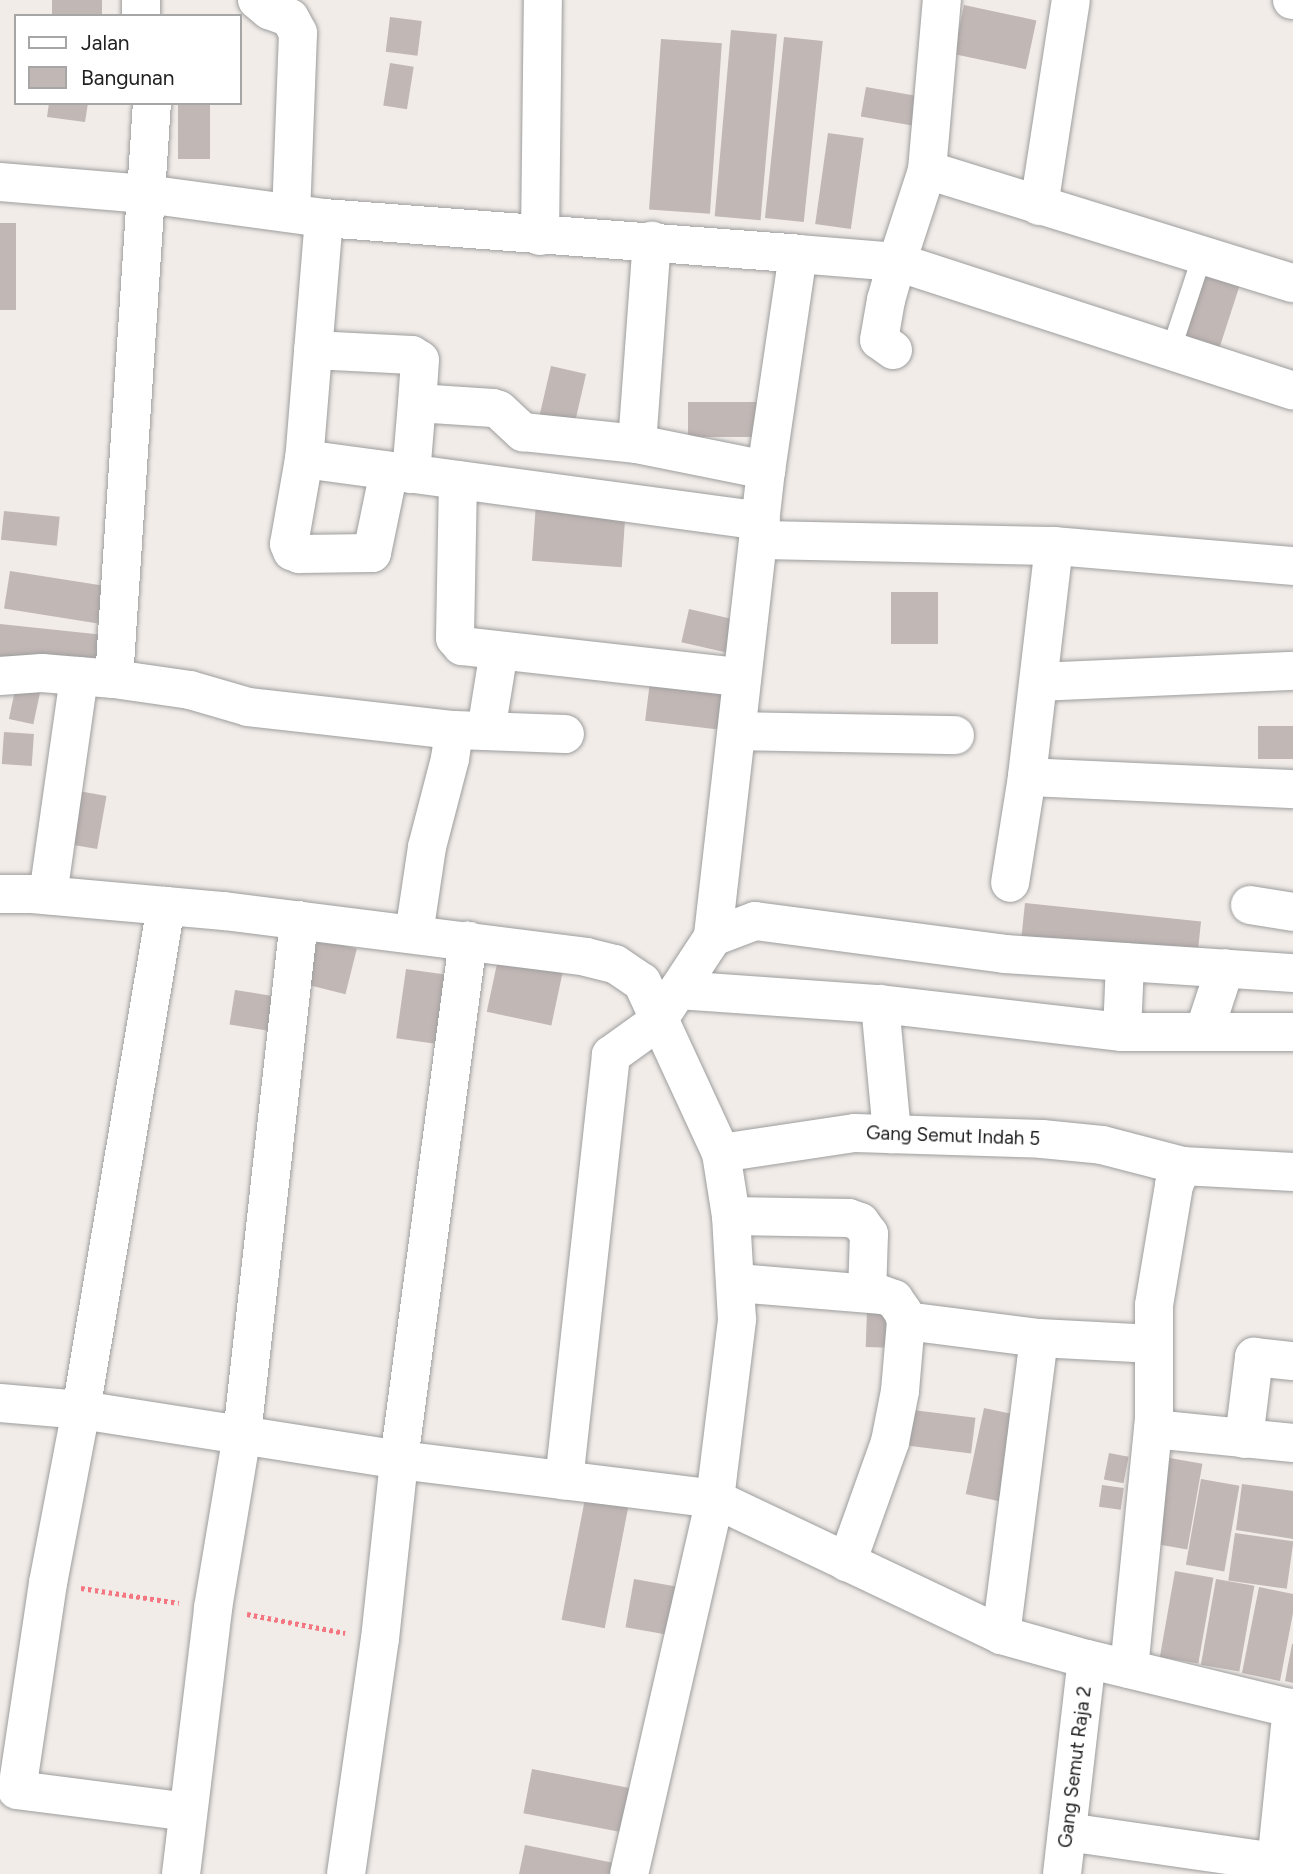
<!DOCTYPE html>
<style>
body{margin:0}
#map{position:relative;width:1293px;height:1874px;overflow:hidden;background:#f1ece8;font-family:Figtree,sans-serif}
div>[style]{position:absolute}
.building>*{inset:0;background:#c1b7b5;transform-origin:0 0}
.path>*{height:4.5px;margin-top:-2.25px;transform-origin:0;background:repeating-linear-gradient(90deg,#f37681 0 3.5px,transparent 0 7px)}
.roads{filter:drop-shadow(0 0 2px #9e9e9e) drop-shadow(0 0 2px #9e9e9e)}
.service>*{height:19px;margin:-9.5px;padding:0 9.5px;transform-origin:9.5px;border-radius:9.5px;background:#fff}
.minor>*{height:38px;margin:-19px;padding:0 19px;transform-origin:19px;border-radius:19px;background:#fff}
span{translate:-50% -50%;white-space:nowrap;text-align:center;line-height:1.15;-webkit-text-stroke:5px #fff;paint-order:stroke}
.street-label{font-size:19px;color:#212121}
.legend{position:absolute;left:14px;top:14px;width:228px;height:91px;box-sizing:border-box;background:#fff;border:2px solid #a6a6a6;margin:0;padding:9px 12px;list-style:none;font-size:21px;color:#212121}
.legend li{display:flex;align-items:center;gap:14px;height:35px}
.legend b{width:35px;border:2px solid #a6a6a6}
</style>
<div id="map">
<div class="building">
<div style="left:52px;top:0;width:50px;height:16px"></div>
<div style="left:964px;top:5px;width:74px;height:50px;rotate:12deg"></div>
<div style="left:390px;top:17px;width:32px;height:35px;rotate:7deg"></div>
<div style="left:731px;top:30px;width:46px;height:187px;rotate:5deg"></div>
<div style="left:784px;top:37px;width:39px;height:182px;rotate:6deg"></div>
<div style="left:661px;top:39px;width:61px;height:171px;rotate:4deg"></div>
<div style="left:390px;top:63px;width:24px;height:43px;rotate:9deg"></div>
<div style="left:866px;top:87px;width:52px;height:30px;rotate:10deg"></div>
<div style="clip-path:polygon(49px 103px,88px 103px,85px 122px,47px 117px)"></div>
<div style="left:178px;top:103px;width:32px;height:56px"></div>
<div style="left:828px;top:133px;width:36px;height:92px;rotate:8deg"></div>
<div style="left:0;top:223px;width:16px;height:87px"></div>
<div style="left:1196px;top:271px;width:46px;height:73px;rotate:18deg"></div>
<div style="left:551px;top:366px;width:36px;height:56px;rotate:13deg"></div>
<div style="left:688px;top:402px;width:78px;height:35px"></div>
<div style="left:536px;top:503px;width:90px;height:58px;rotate:4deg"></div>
<div style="left:4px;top:511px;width:56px;height:29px;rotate:6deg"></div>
<div style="left:10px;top:571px;width:95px;height:38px;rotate:9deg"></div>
<div style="left:891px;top:592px;width:47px;height:52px"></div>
<div style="left:689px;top:609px;width:53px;height:34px;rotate:13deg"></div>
<div style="left:0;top:624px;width:100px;height:33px;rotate:6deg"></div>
<div style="left:651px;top:673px;width:86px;height:48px;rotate:7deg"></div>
<div style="left:18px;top:676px;width:25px;height:44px;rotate:12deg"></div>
<div style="left:1293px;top:726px;width:33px;height:35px;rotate:90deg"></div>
<div style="left:4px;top:732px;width:30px;height:32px;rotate:4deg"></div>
<div style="left:73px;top:790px;width:34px;height:54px;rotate:10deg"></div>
<div style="left:1025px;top:903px;width:177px;height:33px;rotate:6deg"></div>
<div style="left:318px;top:939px;width:40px;height:47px;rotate:14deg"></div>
<div style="left:498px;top:959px;width:66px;height:54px;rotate:12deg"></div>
<div style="left:406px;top:969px;width:52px;height:70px;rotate:8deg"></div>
<div style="left:235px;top:990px;width:54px;height:35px;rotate:9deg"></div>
<div style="left:867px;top:1310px;width:25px;height:37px;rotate:2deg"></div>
<div style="left:984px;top:1408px;width:45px;height:88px;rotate:12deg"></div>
<div style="left:905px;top:1409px;width:71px;height:36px;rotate:7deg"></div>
<div style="left:1109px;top:1453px;width:20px;height:27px;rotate:11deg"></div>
<div style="left:1164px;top:1457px;width:39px;height:87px;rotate:10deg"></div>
<div style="left:1201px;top:1479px;width:39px;height:87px;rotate:10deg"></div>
<div style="clip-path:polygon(1242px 1484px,1293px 1491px,1293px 1539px,1236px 1530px)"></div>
<div style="left:1102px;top:1485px;width:22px;height:22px;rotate:8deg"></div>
<div style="left:585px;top:1499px;width:44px;height:123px;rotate:11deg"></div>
<div style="left:1235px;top:1533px;width:59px;height:48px;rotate:8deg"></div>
<div style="left:1175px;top:1571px;width:39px;height:87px;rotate:10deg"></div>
<div style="left:634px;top:1579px;width:47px;height:49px;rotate:10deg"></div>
<div style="left:1216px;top:1579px;width:39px;height:87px;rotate:10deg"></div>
<div style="clip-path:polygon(1259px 1587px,1293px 1594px,1293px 1613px,1280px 1681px,1242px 1673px)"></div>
<div style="clip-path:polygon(1292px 1644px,1293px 1644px,1293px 1683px,1285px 1681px)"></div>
<div style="left:532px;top:1769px;width:107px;height:45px;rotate:11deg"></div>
<div style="clip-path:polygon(525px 1845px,619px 1864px,617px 1874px,519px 1874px)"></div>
</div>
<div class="path">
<div style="left:81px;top:1588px;width:99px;rotate:8.7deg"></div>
<div style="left:247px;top:1614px;width:100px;rotate:11deg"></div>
</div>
<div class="roads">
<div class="service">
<div style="left:1170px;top:351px;width:99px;rotate:-71.7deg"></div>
</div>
<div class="minor">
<div style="left:141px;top:0;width:16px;rotate:90deg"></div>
<div style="left:257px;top:0;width:16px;rotate:40deg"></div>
<div style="left:269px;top:10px;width:22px;rotate:21deg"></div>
<div style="left:290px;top:18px;width:17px;rotate:62deg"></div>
<div style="left:298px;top:33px;width:180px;rotate:92.2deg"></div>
<div style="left:1292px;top:0;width:1px"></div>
<div style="left:927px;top:170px;width:383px;rotate:17.2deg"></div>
<div style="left:0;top:182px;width:146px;rotate:4.7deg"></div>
<div style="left:146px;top:194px;width:180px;rotate:7.7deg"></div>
<div style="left:324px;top:218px;width:475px;rotate:4.3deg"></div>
<div style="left:798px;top:254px;width:218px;rotate:98.4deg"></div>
<div style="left:766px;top:470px;width:470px;rotate:96.5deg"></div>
<div style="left:713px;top:937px;width:102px;rotate:123.4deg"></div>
<div style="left:657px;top:1022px;width:57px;rotate:144.3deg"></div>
<div style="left:611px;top:1055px;width:428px;rotate:96.3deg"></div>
<div style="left:1039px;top:206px;width:208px;rotate:-81.2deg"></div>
<div style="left:324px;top:218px;width:242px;rotate:94.7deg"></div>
<div style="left:304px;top:459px;width:86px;rotate:100deg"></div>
<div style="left:289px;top:544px;width:8px;rotate:67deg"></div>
<div style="left:292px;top:551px;width:8px;rotate:23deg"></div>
<div style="left:299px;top:554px;width:73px;rotate:-0.8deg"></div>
<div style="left:372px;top:553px;width:84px;rotate:-78.3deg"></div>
<div style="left:540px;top:236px;width:236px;rotate:-89.3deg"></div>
<div style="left:798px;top:254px;width:99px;rotate:4.6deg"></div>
<div style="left:897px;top:262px;width:97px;rotate:-71.9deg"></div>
<div style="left:927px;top:170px;width:171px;rotate:-85deg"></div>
<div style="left:313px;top:350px;width:99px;rotate:2.9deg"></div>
<div style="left:412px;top:355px;width:9px;rotate:32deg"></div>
<div style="left:420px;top:360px;width:43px;rotate:94deg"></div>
<div style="left:893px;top:350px;width:17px;rotate:-144deg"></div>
<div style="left:879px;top:340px;width:41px;rotate:-80.1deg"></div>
<div style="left:886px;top:300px;width:40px;rotate:-74deg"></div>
<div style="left:897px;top:262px;width:416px;rotate:18deg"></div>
<div style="left:637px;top:444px;width:204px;rotate:-85.8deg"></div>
<div style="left:304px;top:459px;width:461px;rotate:7.7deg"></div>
<div style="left:411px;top:474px;width:71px;rotate:-85.2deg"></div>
<div style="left:417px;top:403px;width:76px;rotate:3.8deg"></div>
<div style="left:493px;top:408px;width:6px;rotate:18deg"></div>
<div style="left:499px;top:410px;width:33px;rotate:43deg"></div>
<div style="left:523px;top:432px;width:115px;rotate:6deg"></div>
<div style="left:637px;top:444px;width:132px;rotate:11.4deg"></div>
<div style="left:458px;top:480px;width:158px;rotate:91.1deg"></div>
<div style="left:455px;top:638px;width:11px;rotate:49deg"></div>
<div style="left:462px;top:646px;width:280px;rotate:6.4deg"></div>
<div style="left:758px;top:540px;width:296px;rotate:1.2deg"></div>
<div style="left:1054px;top:546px;width:233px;rotate:96.7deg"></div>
<div style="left:1027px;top:777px;width:107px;rotate:99.1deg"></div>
<div style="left:1054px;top:546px;width:240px;rotate:4.8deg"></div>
<div style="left:0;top:676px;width:42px;rotate:-4.1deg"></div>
<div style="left:42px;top:673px;width:72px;rotate:4.8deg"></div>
<div style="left:114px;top:679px;width:77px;rotate:8.2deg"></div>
<div style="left:190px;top:690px;width:60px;rotate:16.3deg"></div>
<div style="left:248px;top:707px;width:207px;rotate:6.4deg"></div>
<div style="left:454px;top:730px;width:111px;rotate:2.1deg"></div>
<div style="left:114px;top:679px;width:577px;rotate:-86.23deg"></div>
<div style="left:1039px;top:682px;width:254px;rotate:-2.5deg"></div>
<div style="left:486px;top:731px;width:81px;rotate:-80.8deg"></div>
<div style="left:737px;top:731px;width:218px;rotate:1.1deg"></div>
<div style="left:1027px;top:777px;width:266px;rotate:2.6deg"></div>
<div style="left:0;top:894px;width:32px"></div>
<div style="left:32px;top:894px;width:193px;rotate:5.1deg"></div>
<div style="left:224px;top:911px;width:365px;rotate:7.2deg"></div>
<div style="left:586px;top:957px;width:30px;rotate:14deg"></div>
<div style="left:615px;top:964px;width:32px;rotate:34deg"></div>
<div style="left:642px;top:982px;width:188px;rotate:65.2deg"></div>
<div style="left:721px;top:1153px;width:64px;rotate:81deg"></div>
<div style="left:731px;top:1216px;width:104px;rotate:86.7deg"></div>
<div style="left:737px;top:1320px;width:180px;rotate:97deg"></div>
<div style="left:715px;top:1499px;width:385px;rotate:102.9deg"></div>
<div style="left:48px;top:895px;width:221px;rotate:-81.9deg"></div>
<div style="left:1250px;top:905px;width:44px;rotate:9.2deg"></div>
<div style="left:166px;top:906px;width:511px;rotate:99.57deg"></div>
<div style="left:81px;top:1410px;width:176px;rotate:100.8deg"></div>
<div style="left:48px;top:1583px;width:209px;rotate:98.5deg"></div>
<div style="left:17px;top:1790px;width:172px;rotate:7.3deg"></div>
<div style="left:414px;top:934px;width:88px;rotate:-81.5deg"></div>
<div style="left:427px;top:847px;width:91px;rotate:-75.4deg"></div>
<div style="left:450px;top:759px;width:29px;rotate:-82deg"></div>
<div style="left:713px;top:937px;width:45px;rotate:-20.9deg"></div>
<div style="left:755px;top:921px;width:252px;rotate:7.5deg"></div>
<div style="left:1005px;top:954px;width:289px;rotate:3.8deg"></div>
<div style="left:678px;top:990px;width:202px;rotate:4deg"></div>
<div style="left:880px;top:1004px;width:244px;rotate:6.6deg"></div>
<div style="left:1122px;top:1032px;width:171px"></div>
<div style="left:880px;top:1004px;width:131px;rotate:84.7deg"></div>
<div style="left:1122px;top:1032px;width:70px;rotate:-87.5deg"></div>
<div style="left:1204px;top:1032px;width:67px;rotate:-71.8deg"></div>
<div style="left:721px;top:1153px;width:135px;rotate:-8.5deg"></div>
<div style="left:855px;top:1133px;width:187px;rotate:1.8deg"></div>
<div style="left:1042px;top:1139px;width:60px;rotate:5.7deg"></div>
<div style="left:1102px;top:1145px;width:84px;rotate:14.5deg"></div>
<div style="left:731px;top:1216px;width:118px;rotate:1deg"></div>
<div style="left:849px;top:1218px;width:12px;rotate:20deg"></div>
<div style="left:860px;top:1222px;width:15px;rotate:53deg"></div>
<div style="left:869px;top:1234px;width:59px;rotate:91.9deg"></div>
<div style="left:737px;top:1283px;width:146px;rotate:4.7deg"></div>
<div style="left:883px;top:1295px;width:12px;rotate:20deg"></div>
<div style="left:894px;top:1299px;width:16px;rotate:55deg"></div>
<div style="left:903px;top:1312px;width:9px;rotate:72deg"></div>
<div style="left:906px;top:1321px;width:70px;rotate:94.9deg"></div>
<div style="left:900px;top:1391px;width:52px;rotate:101.1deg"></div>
<div style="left:890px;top:1442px;width:128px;rotate:109.6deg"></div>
<div style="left:906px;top:1321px;width:134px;rotate:7.3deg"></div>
<div style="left:1039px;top:1338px;width:115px;rotate:3deg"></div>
<div style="left:0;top:1403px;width:81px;rotate:4.9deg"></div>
<div style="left:81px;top:1410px;width:322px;rotate:8.9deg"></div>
<div style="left:399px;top:1460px;width:318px;rotate:7deg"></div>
<div style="left:715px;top:1499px;width:317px;rotate:25.4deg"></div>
<div style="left:1001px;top:1635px;width:89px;rotate:15.6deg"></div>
<div style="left:1087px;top:1659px;width:212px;rotate:13.6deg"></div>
<div style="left:1153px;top:1429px;width:141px;rotate:5.7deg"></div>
<div style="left:1244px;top:1439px;width:83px;rotate:-83deg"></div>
<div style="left:1254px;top:1357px;width:39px;rotate:6deg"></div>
<div style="left:1001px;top:1635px;width:299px;rotate:-82.7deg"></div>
<div style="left:1129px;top:1669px;width:250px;rotate:-84.3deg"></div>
<div style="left:1154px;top:1420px;width:115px;rotate:-90deg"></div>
<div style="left:1154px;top:1305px;width:122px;rotate:-80.5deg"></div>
<div style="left:1174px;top:1185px;width:21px;rotate:-65deg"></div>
<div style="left:1183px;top:1166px;width:110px;rotate:3.1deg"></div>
<div style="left:1067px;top:1832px;width:211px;rotate:8.2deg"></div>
<div style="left:181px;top:1874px;width:268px;rotate:-83.1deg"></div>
<div style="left:213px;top:1608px;width:175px;rotate:-80.5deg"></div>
<div style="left:242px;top:1435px;width:518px;rotate:-83.68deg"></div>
<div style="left:346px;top:1874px;width:237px;rotate:-81.8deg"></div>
<div style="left:380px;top:1639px;width:180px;rotate:-83.9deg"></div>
<div style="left:399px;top:1460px;width:524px;rotate:-82.43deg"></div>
<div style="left:1062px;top:1874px;width:216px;rotate:-83.4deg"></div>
<div style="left:1275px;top:1874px;width:167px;rotate:-84.2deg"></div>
</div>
</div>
<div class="street-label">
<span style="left:953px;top:1136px;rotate:2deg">Gang Semut Indah 5</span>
<span style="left:1075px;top:1767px;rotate:-83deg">Gang Semut Raja 2</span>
</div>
<ul class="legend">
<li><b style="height:9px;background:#fff"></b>Jalan</li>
<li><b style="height:19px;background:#c1b7b5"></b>Bangunan</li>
</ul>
</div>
